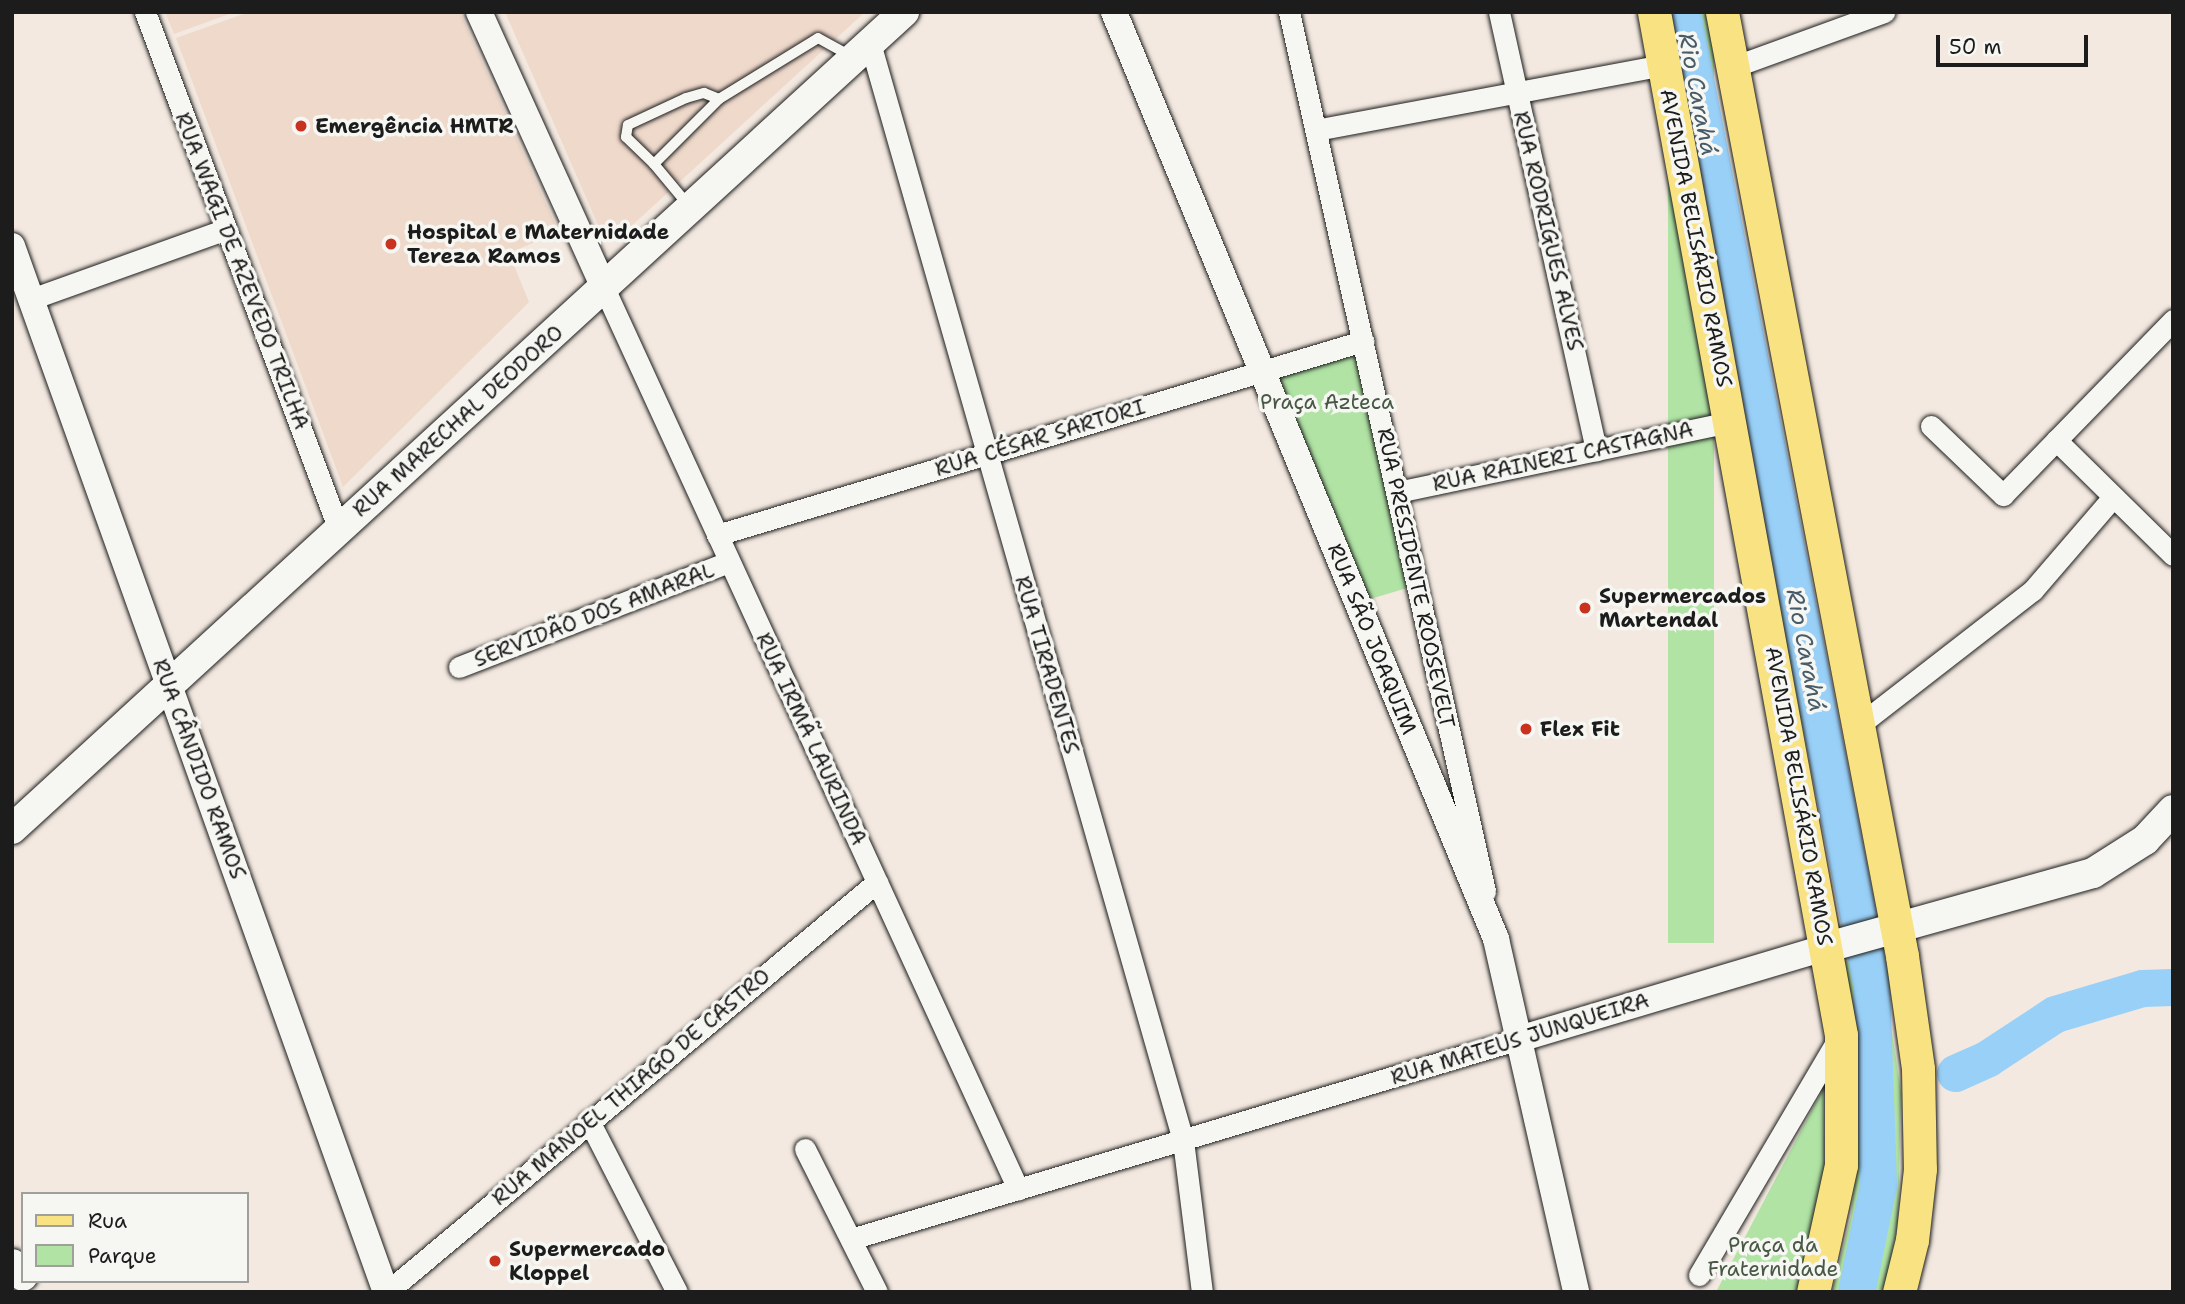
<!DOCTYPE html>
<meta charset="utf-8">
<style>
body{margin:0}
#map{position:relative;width:2185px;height:1304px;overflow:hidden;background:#f3e9e0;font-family:"Shantell Sans",sans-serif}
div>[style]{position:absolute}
.built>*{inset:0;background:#efd9cb}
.green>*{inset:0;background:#b0e3a4;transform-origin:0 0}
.river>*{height:37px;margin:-18.5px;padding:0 18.5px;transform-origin:18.5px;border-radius:18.5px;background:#99d0f8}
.roads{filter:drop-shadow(0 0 2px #1c1c1c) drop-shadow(0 0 2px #1c1c1c)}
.service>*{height:10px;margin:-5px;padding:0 5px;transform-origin:5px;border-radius:5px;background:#f6f6f2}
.minor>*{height:21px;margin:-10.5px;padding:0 10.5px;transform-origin:10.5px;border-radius:10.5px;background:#f6f6f2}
.tertiary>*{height:26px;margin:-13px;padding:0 13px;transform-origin:13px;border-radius:13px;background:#f6f6f2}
.secondary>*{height:30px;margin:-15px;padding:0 15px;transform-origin:15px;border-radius:15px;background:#f6f6f2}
.primary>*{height:33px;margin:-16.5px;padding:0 16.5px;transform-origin:16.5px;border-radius:16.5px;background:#f8e281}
.dots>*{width:19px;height:19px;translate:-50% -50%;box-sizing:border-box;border:4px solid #f6f6f2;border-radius:50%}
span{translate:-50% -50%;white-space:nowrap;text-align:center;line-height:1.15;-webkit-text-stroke:7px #f6f6f2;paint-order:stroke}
.poi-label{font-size:21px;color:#1c1c1c;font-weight:700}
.left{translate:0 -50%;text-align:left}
.street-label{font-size:21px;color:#1c1c1c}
.park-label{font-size:21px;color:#485845}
.water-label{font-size:23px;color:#485b69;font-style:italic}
.frame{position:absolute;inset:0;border:14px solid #1c1c1c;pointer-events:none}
.legend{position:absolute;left:21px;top:1192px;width:228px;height:91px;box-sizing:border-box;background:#f6f6f2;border:2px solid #9f9f9c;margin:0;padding:9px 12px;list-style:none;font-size:21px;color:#1c1c1c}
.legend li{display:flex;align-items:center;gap:14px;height:35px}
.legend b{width:35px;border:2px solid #9f9f9c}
.scale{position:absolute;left:1936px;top:35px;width:152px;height:32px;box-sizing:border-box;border:4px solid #1c1c1c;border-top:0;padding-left:9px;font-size:21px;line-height:24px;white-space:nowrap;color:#1c1c1c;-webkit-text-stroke:5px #f6f6f2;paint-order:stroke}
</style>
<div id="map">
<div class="built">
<div style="clip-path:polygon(165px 12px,235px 12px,174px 34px)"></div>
<div style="clip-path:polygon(249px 12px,460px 12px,559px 232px,509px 253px,529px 302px,343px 487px,176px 38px)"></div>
<div style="clip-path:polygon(505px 12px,865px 12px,615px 241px,605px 241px)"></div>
</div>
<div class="green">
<div style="left:1668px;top:12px;width:46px;height:931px"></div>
<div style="clip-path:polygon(1363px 341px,1417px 585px,1357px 603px,1262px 371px)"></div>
<div style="clip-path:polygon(1880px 953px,1901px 1092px,1898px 1223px,1884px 1292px,1832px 1292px,1851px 1216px,1859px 1131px,1857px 1046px,1844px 962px)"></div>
<div style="clip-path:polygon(1823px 1089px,1825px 1191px,1796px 1292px,1716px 1292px)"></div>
</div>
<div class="river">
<div style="left:1682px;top:12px;width:989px;rotate:78.99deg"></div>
<div style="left:1871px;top:983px;width:202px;rotate:88deg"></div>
<div style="left:1878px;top:1185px;width:109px;rotate:101.6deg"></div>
<div style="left:1955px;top:1073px;width:36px;rotate:-24deg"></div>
<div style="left:1988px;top:1058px;width:80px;rotate:-33.3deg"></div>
<div style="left:2055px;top:1014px;width:91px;rotate:-16.6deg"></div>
<div style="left:2142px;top:988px;width:31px;rotate:-2deg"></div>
</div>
<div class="roads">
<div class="service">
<div style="left:654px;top:164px;width:39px;rotate:-136deg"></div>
<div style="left:626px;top:137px;width:12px;rotate:-81deg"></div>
<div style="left:628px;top:125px;width:64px;rotate:-25deg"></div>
<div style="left:686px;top:98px;width:19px;rotate:-16deg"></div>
<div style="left:704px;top:93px;width:16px;rotate:22deg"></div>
<div style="left:689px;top:206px;width:55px;rotate:-129.8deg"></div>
<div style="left:654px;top:164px;width:92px;rotate:-45deg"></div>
<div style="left:719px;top:99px;width:116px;rotate:-31.6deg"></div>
<div style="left:818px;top:38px;width:39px;rotate:29deg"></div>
</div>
<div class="minor">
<div style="left:145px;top:12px;width:553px;rotate:69.47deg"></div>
<div style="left:1289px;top:12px;width:901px;rotate:77.43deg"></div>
<div style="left:1499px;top:12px;width:449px;rotate:77.5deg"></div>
<div style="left:870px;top:43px;width:1141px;rotate:74.08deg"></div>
<div style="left:1183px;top:1140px;width:153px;rotate:82.9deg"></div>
<div style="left:1733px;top:67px;width:161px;rotate:-20deg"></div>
<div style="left:1316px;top:130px;width:353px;rotate:-10.6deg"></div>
<div style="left:604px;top:288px;width:992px;rotate:65.32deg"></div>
<div style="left:31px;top:299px;width:207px;rotate:-19.7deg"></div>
<div style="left:1931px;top:426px;width:100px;rotate:43.8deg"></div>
<div style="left:2003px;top:495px;width:244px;rotate:-45.8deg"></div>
<div style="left:2056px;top:440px;width:164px;rotate:44.5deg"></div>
<div style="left:1397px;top:492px;width:340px;rotate:-11.9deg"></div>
<div style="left:717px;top:535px;width:675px;rotate:-16.72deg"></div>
<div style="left:459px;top:667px;width:290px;rotate:-21.3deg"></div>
<div style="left:1859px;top:725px;width:220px;rotate:-37.8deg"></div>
<div style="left:2033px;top:590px;width:123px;rotate:-49.3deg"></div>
<div style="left:589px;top:1121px;width:192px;rotate:62.8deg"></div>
<div style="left:805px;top:1149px;width:160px;rotate:63.3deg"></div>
<div style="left:851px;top:1239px;width:697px;rotate:-16.67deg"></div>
<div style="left:1699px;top:1275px;width:274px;rotate:-59.5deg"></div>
<div style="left:387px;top:1292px;width:639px;rotate:-39.92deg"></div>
</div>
<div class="tertiary">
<div style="left:479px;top:12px;width:303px;rotate:65.6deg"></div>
<div style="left:1114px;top:12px;width:1003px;rotate:67.6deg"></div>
<div style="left:1496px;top:939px;width:362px;rotate:77.2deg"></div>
<div style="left:12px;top:246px;width:1111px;rotate:70.33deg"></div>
<div style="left:1519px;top:1039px;width:322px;rotate:-16.6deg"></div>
</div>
<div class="secondary">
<div style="left:12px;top:829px;width:1210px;rotate:-42.49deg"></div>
<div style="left:1828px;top:947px;width:275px;rotate:-15.6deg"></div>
<div style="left:2093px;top:873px;width:62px;rotate:-32.4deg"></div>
<div style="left:2145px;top:840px;width:41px;rotate:-47deg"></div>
<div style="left:12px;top:1264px;width:16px;rotate:47deg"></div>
</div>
<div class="primary">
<div style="left:1654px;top:12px;width:1040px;rotate:79.64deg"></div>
<div style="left:1841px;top:1035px;width:130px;rotate:90deg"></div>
<div style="left:1841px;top:1165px;width:130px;rotate:102.4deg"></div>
<div style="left:1722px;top:12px;width:961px;rotate:79.2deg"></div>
<div style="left:1902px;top:956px;width:114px;rotate:81.9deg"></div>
<div style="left:1918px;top:1069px;width:100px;rotate:88.9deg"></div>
<div style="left:1920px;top:1169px;width:71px;rotate:96.4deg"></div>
<div style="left:1912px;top:1240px;width:54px;rotate:104deg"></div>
</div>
</div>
<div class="dots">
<div style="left:301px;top:126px;background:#c8321e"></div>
<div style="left:391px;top:244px;background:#c8321e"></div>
<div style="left:1585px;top:608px;background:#c8321e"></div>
<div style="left:1526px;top:729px;background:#c8321e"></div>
<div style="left:495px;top:1261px;background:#c8321e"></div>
</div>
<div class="poi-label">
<span class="left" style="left:315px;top:126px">Emergência HMTR</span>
<span class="left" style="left:407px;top:244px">Hospital e Maternidade<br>Tereza Ramos</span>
<span class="left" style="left:1599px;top:608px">Supermercados<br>Martendal</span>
<span class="left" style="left:1540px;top:729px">Flex Fit</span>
<span class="left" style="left:509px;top:1261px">Supermercado<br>Kloppel</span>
</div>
<div class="street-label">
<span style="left:1548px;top:231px;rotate:77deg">RUA RODRIGUES ALVES</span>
<span style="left:1696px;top:238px;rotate:79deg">AVENIDA BELISÁRIO RAMOS</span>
<span style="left:242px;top:271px;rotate:69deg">RUA WAGI DE AZEVEDO TRILHA</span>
<span style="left:458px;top:421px;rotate:-42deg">RUA MARECHAL DEODORO</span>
<span style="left:1040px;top:438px;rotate:-17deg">RUA CÉSAR SARTORI</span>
<span style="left:1563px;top:457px;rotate:-12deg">RUA RAINERI CASTAGNA</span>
<span style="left:1416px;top:578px;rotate:78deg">RUA PRESIDENTE ROOSEVELT</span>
<span style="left:594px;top:615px;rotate:-21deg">SERVIDÃO DOS AMARAL</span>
<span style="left:1372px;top:639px;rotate:68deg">RUA SÃO JOAQUIM</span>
<span style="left:1047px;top:665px;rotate:74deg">RUA TIRADENTES</span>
<span style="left:811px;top:739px;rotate:65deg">RUA IRMÃ LAURINDA</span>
<span style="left:199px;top:769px;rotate:70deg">RUA CÂNDIDO RAMOS</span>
<span style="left:1799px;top:796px;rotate:80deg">AVENIDA BELISÁRIO RAMOS</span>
<span style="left:1520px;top:1039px;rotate:-17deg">RUA MATEUS JUNQUEIRA</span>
<span style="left:631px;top:1087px;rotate:-40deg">RUA MANOEL THIAGO DE CASTRO</span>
</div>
<div class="park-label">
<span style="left:1327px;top:402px">Praça Azteca</span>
<span style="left:1773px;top:1257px">Praça da<br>Fraternidade</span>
</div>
<div class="water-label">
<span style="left:1698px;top:94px;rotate:79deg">Rio Carahá</span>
<span style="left:1806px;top:650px;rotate:79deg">Rio Carahá</span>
</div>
<div class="frame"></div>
<ul class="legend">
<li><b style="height:9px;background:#f8e281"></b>Rua</li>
<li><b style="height:19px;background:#b0e3a4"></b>Parque</li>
</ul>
<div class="scale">50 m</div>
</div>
